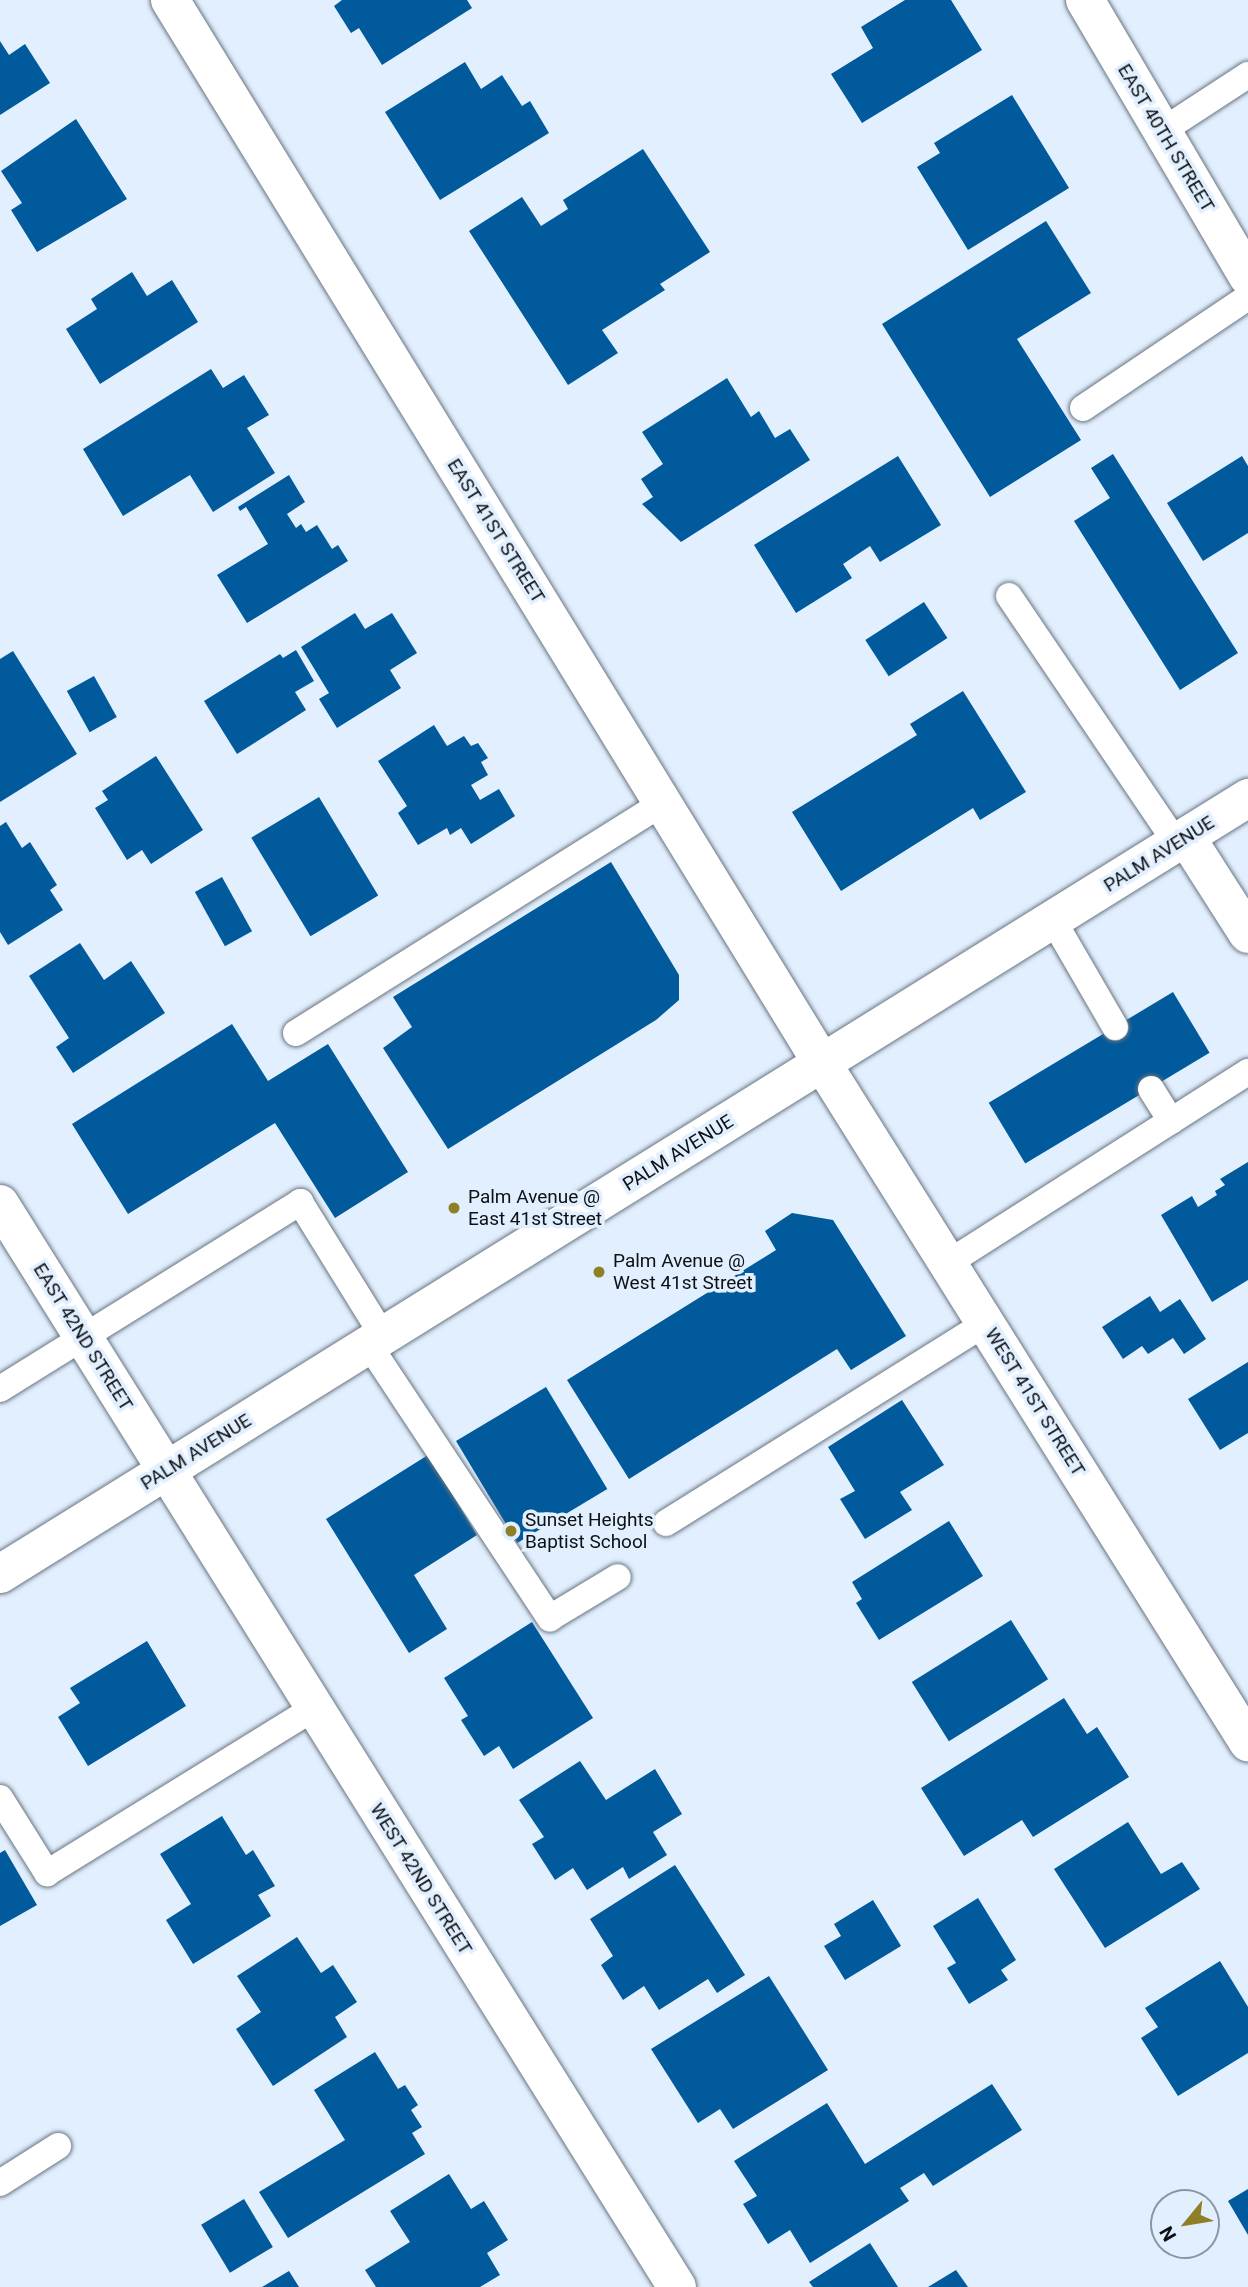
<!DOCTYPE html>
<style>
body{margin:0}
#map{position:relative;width:1248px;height:2287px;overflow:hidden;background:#e2effe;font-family:Roboto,sans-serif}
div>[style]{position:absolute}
.building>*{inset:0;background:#005a9b;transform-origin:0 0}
.roads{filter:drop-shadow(0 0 2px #697581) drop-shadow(0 0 2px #697581)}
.service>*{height:26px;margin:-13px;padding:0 13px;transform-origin:13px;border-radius:13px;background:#fff}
.minor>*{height:38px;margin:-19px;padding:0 19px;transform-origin:19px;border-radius:19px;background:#fff}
.tertiary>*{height:38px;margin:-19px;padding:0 19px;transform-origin:19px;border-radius:19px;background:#fff}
.secondary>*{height:38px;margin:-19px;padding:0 19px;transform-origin:19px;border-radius:19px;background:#fff}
.dots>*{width:19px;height:19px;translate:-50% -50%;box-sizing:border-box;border:4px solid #e2effe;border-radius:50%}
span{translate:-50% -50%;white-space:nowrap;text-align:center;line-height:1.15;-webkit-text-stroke:7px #e2effe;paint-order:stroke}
.street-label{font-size:19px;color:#0c1115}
.poi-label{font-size:19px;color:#0c1115}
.left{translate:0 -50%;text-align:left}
.north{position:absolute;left:1150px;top:2189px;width:70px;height:70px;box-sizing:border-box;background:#e2effe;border:2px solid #8c96a1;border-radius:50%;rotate:240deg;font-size:19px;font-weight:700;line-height:28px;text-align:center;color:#0c1115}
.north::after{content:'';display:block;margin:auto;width:24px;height:32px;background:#8f7f26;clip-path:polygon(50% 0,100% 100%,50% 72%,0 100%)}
</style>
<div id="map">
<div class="building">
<div style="clip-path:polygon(342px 0,467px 0,472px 8px,382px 65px,359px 28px,351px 33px,334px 6px)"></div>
<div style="clip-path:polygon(905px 0,951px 0,982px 50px,862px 123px,831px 74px,873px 48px,861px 27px)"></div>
<div style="clip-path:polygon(0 41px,9px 55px,25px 44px,50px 83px,0 115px)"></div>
<div style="clip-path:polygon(465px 62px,481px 89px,502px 75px,522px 106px,530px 101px,549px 133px,440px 200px,385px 112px)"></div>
<div style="clip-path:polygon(1012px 95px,1069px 188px,968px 250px,917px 167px,940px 153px,934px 143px)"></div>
<div style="clip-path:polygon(76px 119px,127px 199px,37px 252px,11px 210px,22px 203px,1px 171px)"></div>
<div style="clip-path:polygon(643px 149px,710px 252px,660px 284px,665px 290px,602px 330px,618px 353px,568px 385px,469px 231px,522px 197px,541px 226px,568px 209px,563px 200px)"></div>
<div style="clip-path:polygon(1046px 221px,1091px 293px,1017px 339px,1081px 440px,990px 497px,882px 324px)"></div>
<div style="clip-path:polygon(132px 272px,147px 296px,172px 280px,198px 322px,100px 384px,66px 329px,97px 309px,91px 299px)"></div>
<div style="clip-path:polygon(211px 369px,223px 388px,244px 375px,269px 415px,247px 428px,275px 473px,213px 512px,190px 475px,123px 516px,83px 449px)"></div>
<div style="clip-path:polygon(727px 378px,751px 417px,759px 411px,775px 438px,790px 429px,810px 460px,681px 542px,642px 504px,653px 497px,641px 479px,663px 464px,642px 432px)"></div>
<div style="clip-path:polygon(1113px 454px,1238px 653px,1180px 690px,1074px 521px,1110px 498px,1091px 468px)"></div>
<div style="clip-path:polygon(898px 456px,941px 525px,880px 562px,870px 546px,843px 564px,852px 578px,796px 613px,754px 545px)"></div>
<div style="clip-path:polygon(1242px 456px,1248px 466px,1248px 533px,1203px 561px,1167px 503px)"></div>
<div style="clip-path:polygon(289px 475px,305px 502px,287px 514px,296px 528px,301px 524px,306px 532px,317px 525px,332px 549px,338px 545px,348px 561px,247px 623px,217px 575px,268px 544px,246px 507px,240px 511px,238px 507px)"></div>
<div style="left:924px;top:602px;width:43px;height:70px;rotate:57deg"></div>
<div style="clip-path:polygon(355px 613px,365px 629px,392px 613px,417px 653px,390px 670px,401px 688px,337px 728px,319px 699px,329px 693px,301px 647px)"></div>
<div style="clip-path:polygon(296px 650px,314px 681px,295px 692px,306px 710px,237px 754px,204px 701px,280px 654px,283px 658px)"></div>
<div style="clip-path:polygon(13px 651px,77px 754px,0 802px,0 659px)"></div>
<div style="left:94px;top:676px;width:47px;height:31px;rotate:61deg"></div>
<div style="clip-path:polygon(963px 691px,1026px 792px,980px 820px,973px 808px,841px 891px,792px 812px,917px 735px,910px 724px)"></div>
<div style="clip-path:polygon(434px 725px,447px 746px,464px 736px,471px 746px,478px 743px,488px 758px,481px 762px,488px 775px,471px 785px,480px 800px,499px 789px,515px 816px,471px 844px,461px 828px,450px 835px,447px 828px,418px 845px,398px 813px,407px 806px,378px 761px)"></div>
<div style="clip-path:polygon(156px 756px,203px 830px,151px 864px,142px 850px,127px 860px,95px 808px,108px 800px,102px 791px)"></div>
<div style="left:319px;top:797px;width:115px;height:79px;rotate:59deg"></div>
<div style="clip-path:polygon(6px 822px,22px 848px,30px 842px,57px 885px,50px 890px,63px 910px,8px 945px,0 932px,0 826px)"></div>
<div style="clip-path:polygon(611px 862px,679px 975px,679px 1000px,656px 1020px,448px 1149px,383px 1048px,412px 1027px,393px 997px)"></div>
<div style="left:222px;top:877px;width:62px;height:31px;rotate:61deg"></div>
<div style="clip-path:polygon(80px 943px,104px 980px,131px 961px,165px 1013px,73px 1073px,56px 1047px,69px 1038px,29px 976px)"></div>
<div style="left:1173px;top:992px;width:71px;height:215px;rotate:59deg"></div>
<div style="clip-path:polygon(232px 1024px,268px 1081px,328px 1044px,408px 1172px,335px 1218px,275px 1123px,128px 1214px,72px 1124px)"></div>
<div style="clip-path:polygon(1248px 1162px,1248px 1280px,1212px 1302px,1161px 1215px,1192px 1196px,1198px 1207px,1217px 1195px,1215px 1191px,1225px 1185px,1220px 1179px)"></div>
<div style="clip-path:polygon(792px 1213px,833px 1220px,906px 1336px,851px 1370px,837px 1349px,629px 1479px,567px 1380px,776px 1250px,765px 1231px)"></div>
<div style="clip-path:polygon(1150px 1296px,1160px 1312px,1180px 1299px,1206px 1339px,1184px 1354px,1173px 1338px,1148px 1354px,1142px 1346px,1123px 1359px,1102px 1327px)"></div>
<div style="clip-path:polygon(1248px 1362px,1248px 1433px,1220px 1450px,1188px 1399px)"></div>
<div style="left:546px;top:1387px;width:119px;height:105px;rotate:59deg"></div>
<div style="clip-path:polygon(902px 1400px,944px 1465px,900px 1492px,912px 1510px,865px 1539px,840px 1499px,855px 1491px,828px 1447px)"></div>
<div style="clip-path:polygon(428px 1455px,477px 1535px,414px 1575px,447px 1629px,409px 1653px,326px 1519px)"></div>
<div style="clip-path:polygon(949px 1521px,983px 1576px,879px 1640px,856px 1603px,862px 1599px,852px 1582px)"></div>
<div style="left:1011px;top:1620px;width:70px;height:117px;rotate:58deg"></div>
<div style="clip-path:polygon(532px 1622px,593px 1718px,513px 1769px,499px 1746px,484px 1756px,461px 1720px,468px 1716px,444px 1678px)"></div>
<div style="clip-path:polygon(147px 1641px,186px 1706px,88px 1766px,58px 1717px,80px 1703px,70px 1688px)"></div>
<div style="clip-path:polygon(1064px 1698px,1087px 1734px,1097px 1727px,1129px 1777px,1033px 1837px,1022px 1820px,964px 1856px,921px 1788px)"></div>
<div style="clip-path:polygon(580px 1761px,606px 1800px,655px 1769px,682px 1814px,653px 1832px,667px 1855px,629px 1879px,623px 1867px,587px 1890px,573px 1868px,555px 1880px,532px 1844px,544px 1837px,519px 1800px)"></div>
<div style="clip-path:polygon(222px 1816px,246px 1855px,253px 1850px,275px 1886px,258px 1895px,271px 1916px,193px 1964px,166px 1920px,191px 1904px,160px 1854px)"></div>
<div style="clip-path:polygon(1128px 1822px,1161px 1874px,1182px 1862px,1200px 1889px,1105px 1948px,1054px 1869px)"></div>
<div style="clip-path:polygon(5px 1850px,37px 1905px,0 1926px,0 1853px)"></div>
<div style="clip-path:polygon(675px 1865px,745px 1975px,717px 1993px,708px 1979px,659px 2010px,644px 1986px,623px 2000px,601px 1965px,613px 1956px,590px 1919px)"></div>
<div style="clip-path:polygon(978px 1898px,1016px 1960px,1001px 1970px,1008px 1980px,969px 2004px,947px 1968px,956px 1963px,933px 1926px)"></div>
<div style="clip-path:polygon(873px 1900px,901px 1946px,845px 1980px,824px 1946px,841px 1936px,834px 1924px)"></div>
<div style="clip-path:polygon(297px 1937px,321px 1973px,333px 1965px,357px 2002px,335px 2017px,347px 2037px,273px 2086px,236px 2029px,261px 2012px,237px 1976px)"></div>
<div style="clip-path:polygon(1220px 1961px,1248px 2007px,1248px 2053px,1178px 2096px,1141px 2038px,1158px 2027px,1145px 2008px)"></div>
<div style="clip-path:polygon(769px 1976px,828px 2070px,733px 2129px,720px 2109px,698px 2123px,651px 2049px)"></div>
<div style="clip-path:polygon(375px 2052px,398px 2089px,405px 2085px,418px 2105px,411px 2110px,422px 2127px,412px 2133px,425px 2154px,288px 2238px,259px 2192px,345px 2140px,314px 2090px)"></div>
<div style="clip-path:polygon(992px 2084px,1022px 2130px,933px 2186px,924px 2173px,900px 2188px,909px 2201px,810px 2263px,790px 2230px,768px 2244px,743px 2204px,757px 2196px,734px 2161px,827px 2103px,865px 2164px)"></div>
<div style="clip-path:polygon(449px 2174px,471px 2209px,484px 2201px,508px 2240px,487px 2253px,500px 2275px,480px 2287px,376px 2287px,365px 2270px,410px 2242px,390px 2211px)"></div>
<div style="clip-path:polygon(1248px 2189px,1248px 2235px,1228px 2201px)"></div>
<div style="left:244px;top:2199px;width:56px;height:50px;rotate:59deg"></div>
<div style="clip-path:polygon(870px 2243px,898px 2287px,813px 2287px,809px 2282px)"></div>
<div style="clip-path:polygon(956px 2270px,968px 2287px,928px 2287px)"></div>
<div style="clip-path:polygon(289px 2271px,299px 2287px,262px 2287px)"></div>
</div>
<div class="roads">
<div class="service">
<div style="left:1162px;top:131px;width:103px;rotate:-33.1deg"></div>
<div style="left:1083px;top:408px;width:199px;rotate:-33.9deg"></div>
<div style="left:1009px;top:596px;width:298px;rotate:55.9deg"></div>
<div style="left:1053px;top:920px;width:124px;rotate:59.9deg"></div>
<div style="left:296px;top:1033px;width:433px;rotate:-32.1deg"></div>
<div style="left:1151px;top:1089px;width:38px;rotate:58deg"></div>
<div style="left:948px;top:1263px;width:356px;rotate:-32.5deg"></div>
<div style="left:369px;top:1345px;width:328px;rotate:56.5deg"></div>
<div style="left:550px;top:1618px;width:79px;rotate:-31.1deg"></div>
<div style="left:0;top:1389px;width:354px;rotate:-31.9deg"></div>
<div style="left:300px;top:1202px;width:158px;rotate:58.2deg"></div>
<div style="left:666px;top:1523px;width:377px;rotate:-32deg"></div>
<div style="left:0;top:1798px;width:89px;rotate:57.9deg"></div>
<div style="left:47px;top:1873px;width:314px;rotate:-31.7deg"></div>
<div style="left:0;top:2183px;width:69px;rotate:-32.5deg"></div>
</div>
<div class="minor">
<div style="left:1085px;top:0;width:321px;rotate:59.5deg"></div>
<div style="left:1186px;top:837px;width:115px;rotate:57.4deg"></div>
<div style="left:0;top:1204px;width:1277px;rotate:57.99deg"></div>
</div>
<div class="tertiary">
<div style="left:170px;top:0;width:1247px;rotate:58.48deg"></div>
<div style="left:822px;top:1063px;width:802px;rotate:57.9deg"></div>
</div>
<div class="secondary">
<div style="left:0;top:1574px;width:1470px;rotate:-31.87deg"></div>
</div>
</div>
<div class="dots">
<div style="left:454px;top:1208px;background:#8f7f26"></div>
<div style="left:599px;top:1272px;background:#8f7f26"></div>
<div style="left:511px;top:1531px;background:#8f7f26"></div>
</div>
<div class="street-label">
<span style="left:1166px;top:138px;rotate:59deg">EAST 40TH STREET</span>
<span style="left:496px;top:531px;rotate:58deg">EAST 41ST STREET</span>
<span style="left:1159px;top:854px;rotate:-32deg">PALM AVENUE</span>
<span style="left:678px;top:1153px;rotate:-32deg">PALM AVENUE</span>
<span style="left:83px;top:1337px;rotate:58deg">EAST 42ND STREET</span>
<span style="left:1035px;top:1402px;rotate:58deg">WEST 41ST STREET</span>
<span style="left:196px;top:1452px;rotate:-32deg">PALM AVENUE</span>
<span style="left:421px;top:1879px;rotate:58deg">WEST 42ND STREET</span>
</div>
<div class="poi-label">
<span class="left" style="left:468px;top:1208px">Palm Avenue @<br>East 41st Street</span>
<span class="left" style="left:613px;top:1272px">Palm Avenue @<br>West 41st Street</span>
<span class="left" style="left:525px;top:1531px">Sunset Heights<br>Baptist School</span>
</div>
<div class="north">N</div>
</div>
